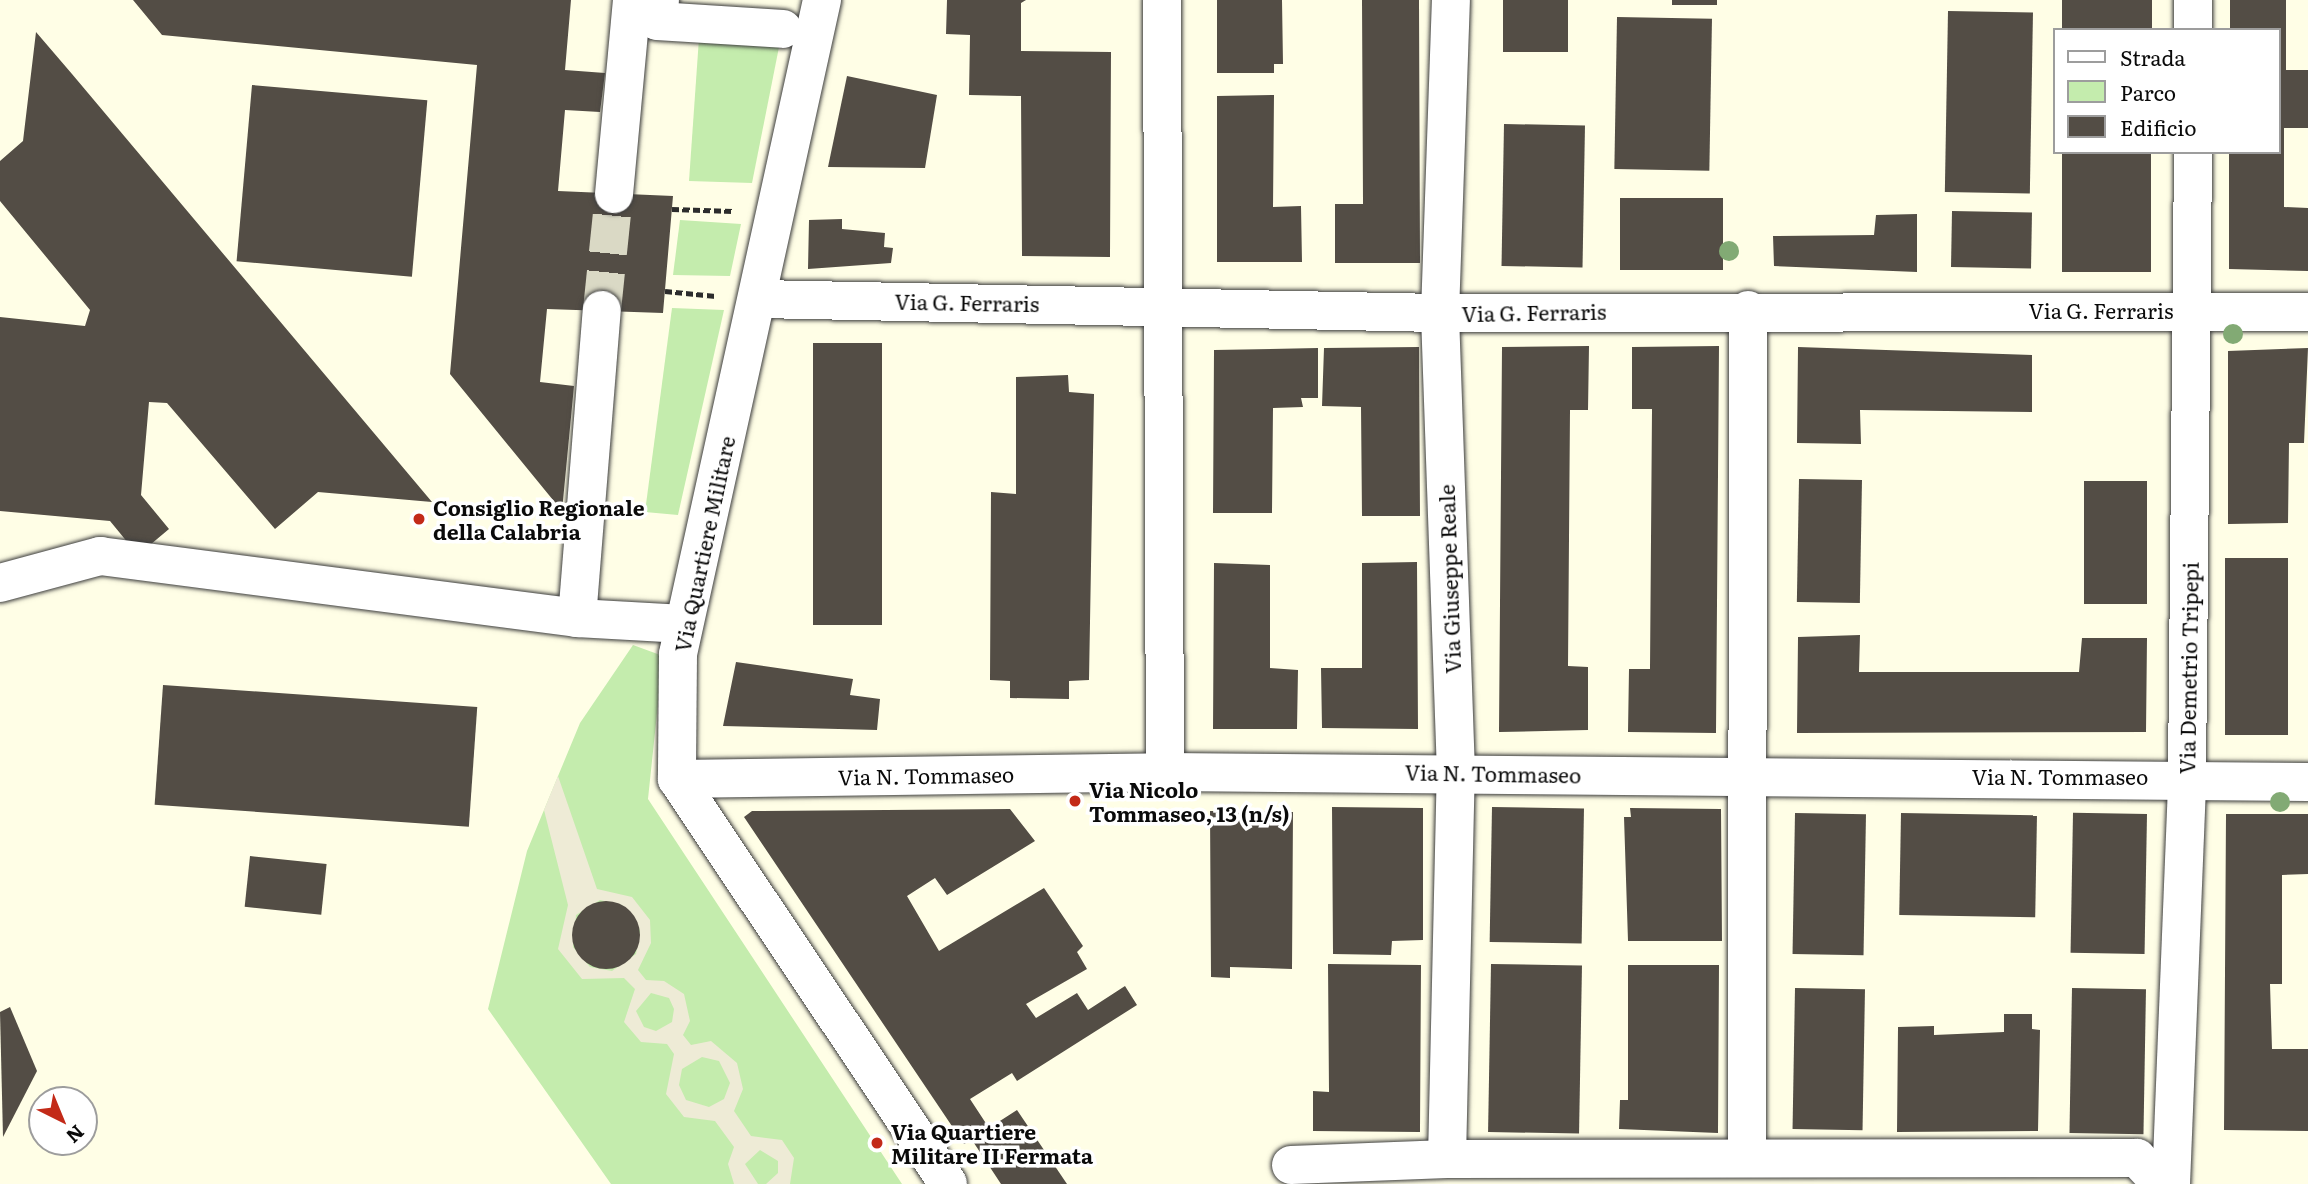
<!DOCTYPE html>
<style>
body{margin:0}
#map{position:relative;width:2308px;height:1184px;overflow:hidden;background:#fffee6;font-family:Literata,serif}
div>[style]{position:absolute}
.green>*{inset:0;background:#c4ecad}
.plaza>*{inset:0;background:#eeebd6}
.building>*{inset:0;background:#534d45;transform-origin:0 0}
.round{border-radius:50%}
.minor-tunnel>*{height:38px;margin-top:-19px;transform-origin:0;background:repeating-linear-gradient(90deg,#dad9c5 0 38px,transparent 0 57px)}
.path>*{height:4.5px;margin-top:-2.25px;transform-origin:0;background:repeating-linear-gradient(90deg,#2c2c2c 0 7px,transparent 0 10.5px)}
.roads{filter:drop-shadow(0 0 2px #3d3d3d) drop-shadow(0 0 2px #3d3d3d)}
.minor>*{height:38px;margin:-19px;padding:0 19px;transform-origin:19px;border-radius:19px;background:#fff}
.trees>*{width:20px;height:20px;margin:-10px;border-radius:50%;background:#82aa74}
.dots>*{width:19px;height:19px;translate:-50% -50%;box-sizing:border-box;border:4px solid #fff;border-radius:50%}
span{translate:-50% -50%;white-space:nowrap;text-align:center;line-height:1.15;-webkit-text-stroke:7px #fff;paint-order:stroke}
.street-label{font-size:21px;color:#0a0a0a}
.poi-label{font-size:21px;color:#0a0a0a;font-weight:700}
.left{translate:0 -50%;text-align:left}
.legend{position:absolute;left:2053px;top:28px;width:228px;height:126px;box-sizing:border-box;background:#fff;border:2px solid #9d9d9d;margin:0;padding:9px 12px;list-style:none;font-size:21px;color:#0a0a0a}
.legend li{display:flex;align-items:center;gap:14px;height:35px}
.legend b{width:35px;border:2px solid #9d9d9d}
.north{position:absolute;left:28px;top:1086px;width:70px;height:70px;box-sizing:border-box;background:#fff;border:2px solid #9d9d9d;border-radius:50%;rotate:137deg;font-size:19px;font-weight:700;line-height:28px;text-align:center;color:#0a0a0a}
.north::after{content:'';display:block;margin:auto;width:24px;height:32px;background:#c32a18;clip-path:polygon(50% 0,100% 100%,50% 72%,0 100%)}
</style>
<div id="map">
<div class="green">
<div style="clip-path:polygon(699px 38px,780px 42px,752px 183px,689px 181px)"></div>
<div style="clip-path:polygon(680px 220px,741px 224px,730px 276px,673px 275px)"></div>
<div style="clip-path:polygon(672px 308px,724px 310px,678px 515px,645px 512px)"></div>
<div style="clip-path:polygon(633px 645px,663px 656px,648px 799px,902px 1184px,611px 1184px,488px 1009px,527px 851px,580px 723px)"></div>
</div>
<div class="plaza">
<div style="clip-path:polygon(evenodd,558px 776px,597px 889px,632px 897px,650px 920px,651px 943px,638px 970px,646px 980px,664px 981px,684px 994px,690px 1021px,683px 1035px,691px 1045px,711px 1041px,737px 1063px,743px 1089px,734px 1111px,751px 1136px,782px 1140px,794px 1158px,790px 1184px,766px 1184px,778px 1173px,778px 1161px,760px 1150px,745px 1164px,758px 1184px,734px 1184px,728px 1164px,734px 1147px,715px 1121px,684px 1117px,666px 1094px,674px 1054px,667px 1044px,641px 1042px,624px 1022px,635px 989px,624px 978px,582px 979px,558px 949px,568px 905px,544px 810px,558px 776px,600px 900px,622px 905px,640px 930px,636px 954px,612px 971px,590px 967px,573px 947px,576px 915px,600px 900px,558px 776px,651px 993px,669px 998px,674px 1009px,672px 1022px,656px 1031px,644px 1027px,636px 1011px,651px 993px,558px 776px,702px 1057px,719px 1061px,730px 1083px,724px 1099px,709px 1107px,686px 1100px,679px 1085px,682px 1069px,702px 1057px)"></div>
</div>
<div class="building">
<div style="clip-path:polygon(133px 0,571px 0,565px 70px,605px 73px,600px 112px,565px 110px,558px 191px,673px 196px,663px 313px,547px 309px,540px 382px,574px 386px,562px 511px,450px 374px,477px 65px,162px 35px)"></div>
<div style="clip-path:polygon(947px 0,1026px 0,1021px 3px,1021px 51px,1111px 52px,1110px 257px,1022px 256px,1021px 96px,969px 95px,970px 35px,946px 34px)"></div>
<div style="clip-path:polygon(1217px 0,1282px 0,1283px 64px,1274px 64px,1274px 73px,1217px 73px)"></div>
<div style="clip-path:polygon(1362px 0,1419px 0,1420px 263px,1335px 263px,1335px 204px,1363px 204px)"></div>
<div style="left:1503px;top:0;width:65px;height:52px"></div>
<div style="left:1672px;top:0;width:45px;height:5px"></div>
<div style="left:2062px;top:0;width:90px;height:30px"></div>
<div style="clip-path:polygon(2230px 0,2286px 0,2286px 70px,2308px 70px,2308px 128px,2284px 128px,2284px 207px,2308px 208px,2308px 271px,2229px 269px,2229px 152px,2278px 152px,2278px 30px,2230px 30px)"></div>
<div style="left:1948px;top:11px;width:85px;height:181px;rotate:1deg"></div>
<div style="left:1617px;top:17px;width:95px;height:152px;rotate:1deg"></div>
<div style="clip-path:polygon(36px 32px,72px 74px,432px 502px,318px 492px,275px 529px,167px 403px,149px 402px,141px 495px,169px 529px,138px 555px,110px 521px,0 511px,0 317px,85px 326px,90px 310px,0 201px,0 161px,23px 141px)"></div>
<div style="clip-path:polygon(847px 76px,937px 95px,925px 168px,828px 167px)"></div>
<div style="left:252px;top:85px;width:176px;height:177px;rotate:5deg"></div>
<div style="clip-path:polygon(1274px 95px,1273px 207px,1301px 206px,1302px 262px,1217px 262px,1217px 96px)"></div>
<div style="left:1504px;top:124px;width:81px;height:142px;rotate:1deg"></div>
<div style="left:2062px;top:152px;width:89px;height:120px"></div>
<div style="left:1723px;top:198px;width:72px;height:103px;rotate:90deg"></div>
<div style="left:1952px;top:211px;width:80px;height:56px;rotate:1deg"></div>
<div style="clip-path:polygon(1917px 214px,1917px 272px,1774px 266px,1773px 236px,1874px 235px,1876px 215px)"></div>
<div style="clip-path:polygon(842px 219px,842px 229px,885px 233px,884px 247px,893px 248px,891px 263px,808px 269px,809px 220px)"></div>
<div style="left:813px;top:343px;width:69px;height:282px"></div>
<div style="clip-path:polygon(1589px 346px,1588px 410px,1570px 410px,1568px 666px,1588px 667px,1588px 730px,1499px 732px,1502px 347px)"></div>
<div style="clip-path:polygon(1719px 346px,1716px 733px,1628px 732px,1629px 669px,1650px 669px,1652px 409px,1632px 409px,1632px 347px)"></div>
<div style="clip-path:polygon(1419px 347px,1420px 516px,1362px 516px,1361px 407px,1322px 406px,1324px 348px)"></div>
<div style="clip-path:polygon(1798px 347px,2032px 355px,2032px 412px,1860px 410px,1861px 444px,1797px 443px)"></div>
<div style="clip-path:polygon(1318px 348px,1318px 398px,1301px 398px,1303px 407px,1273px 408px,1272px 513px,1213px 513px,1214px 350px)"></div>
<div style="clip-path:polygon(2308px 348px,2304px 443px,2289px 443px,2288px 523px,2228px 524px,2228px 351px)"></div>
<div style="clip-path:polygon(1068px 375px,1069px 392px,1094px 394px,1089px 680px,1069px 681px,1069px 699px,1010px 698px,1010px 681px,990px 680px,991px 492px,1016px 494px,1016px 377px)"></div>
<div style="left:1799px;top:479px;width:63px;height:123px;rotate:1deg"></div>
<div style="left:2084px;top:481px;width:63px;height:123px"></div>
<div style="left:2288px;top:558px;width:177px;height:63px;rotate:90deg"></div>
<div style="clip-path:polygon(1417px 562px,1418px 729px,1322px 728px,1321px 668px,1362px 668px,1362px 563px)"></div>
<div style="clip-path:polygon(1214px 563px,1270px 565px,1270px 668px,1298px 670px,1297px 729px,1213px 729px)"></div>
<div style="clip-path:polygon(1860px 635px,1859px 672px,2079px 672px,2082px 638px,2147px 638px,2146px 732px,1797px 733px,1798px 637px)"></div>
<div style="clip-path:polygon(736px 662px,853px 679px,850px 695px,880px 699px,877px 730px,723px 726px)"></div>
<div style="left:163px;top:685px;width:315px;height:120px;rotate:4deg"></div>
<div style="clip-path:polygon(1332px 807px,1423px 808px,1423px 940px,1392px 941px,1391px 955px,1333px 954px)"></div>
<div style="left:1492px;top:807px;width:92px;height:135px;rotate:1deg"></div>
<div style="clip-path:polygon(1630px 808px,1721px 809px,1722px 941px,1628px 941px,1624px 817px,1631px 817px)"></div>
<div style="clip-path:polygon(1010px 809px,1035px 841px,947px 895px,935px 878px,907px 896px,939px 951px,1044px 888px,1083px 946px,1077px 952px,1087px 969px,1026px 1004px,1036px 1018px,1077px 993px,1088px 1010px,1125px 986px,1137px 1005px,1017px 1081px,1012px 1073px,970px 1099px,989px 1128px,1017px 1110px,1067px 1184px,1001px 1184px,972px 1140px,964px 1144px,744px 817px,752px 811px)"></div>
<div style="clip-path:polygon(1210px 811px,1293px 812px,1292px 969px,1230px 967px,1230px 978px,1211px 977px)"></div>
<div style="left:1795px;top:813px;width:71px;height:141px;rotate:1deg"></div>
<div style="left:1901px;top:813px;width:136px;height:102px;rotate:1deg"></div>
<div style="left:2147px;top:814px;width:140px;height:74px;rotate:91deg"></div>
<div style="clip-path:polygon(2226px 814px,2308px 814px,2308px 874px,2282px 875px,2282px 984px,2270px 984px,2272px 1049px,2308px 1049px,2308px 1131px,2224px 1130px)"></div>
<div style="left:250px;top:856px;width:77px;height:51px;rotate:6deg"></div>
<div class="round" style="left:572px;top:901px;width:68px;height:68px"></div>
<div style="clip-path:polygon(1328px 964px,1421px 965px,1420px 1132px,1313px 1131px,1313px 1091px,1329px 1092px)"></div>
<div style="left:1491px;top:964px;width:91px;height:168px;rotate:1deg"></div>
<div style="clip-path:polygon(1628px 965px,1719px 965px,1718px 1133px,1619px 1129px,1620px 1100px,1628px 1100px)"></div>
<div style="left:1795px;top:988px;width:70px;height:141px;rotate:1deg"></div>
<div style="left:2072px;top:988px;width:74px;height:145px;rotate:1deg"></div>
<div style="clip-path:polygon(10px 1007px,37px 1071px,3px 1137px,0 1012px)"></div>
<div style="clip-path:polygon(2004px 1014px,2032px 1014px,2032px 1029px,2040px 1030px,2038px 1131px,1897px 1132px,1898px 1027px,1934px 1026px,1934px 1035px,2004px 1032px)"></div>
</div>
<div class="minor-tunnel">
<div style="left:602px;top:310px;width:117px;rotate:-84.1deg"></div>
</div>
<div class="path">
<div style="left:672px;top:209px;width:61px;rotate:1.9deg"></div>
<div style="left:665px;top:291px;width:51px;rotate:5.6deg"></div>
</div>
<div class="roads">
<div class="minor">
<div style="left:660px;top:0;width:21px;rotate:98deg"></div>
<div style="left:657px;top:21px;width:126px;rotate:3.6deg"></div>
<div style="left:822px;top:0;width:670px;rotate:102.42deg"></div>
<div style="left:678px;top:654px;width:125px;rotate:90.5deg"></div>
<div style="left:677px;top:779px;width:487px;rotate:56.2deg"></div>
<div style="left:1162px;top:0;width:772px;rotate:89.78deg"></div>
<div style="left:2193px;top:30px;width:30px;rotate:-90deg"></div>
<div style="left:614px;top:194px;width:195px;rotate:-84.7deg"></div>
<div style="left:759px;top:299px;width:681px;rotate:1.18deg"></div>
<div style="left:1440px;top:313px;width:868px;rotate:-0.07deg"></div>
<div style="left:0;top:583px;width:104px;rotate:-15.1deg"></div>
<div style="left:100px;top:556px;width:481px;rotate:7.4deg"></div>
<div style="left:577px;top:618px;width:107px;rotate:3.2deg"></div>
<div style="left:577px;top:618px;width:309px;rotate:-85.4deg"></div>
<div style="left:677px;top:779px;width:488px;rotate:-0.8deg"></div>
<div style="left:1165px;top:772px;width:1143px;rotate:0.5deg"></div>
<div style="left:1747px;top:1157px;width:847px;rotate:-89.93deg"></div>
<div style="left:1447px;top:1159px;width:386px;rotate:-88.7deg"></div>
<div style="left:1456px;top:773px;width:460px;rotate:-92deg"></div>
<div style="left:1440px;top:313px;width:313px;rotate:-88deg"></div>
<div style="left:1291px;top:1165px;width:156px;rotate:-2.2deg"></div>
<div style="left:1447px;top:1159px;width:690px;rotate:-0.08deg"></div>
<div style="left:2137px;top:1158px;width:35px;rotate:47deg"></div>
<div style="left:2171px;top:1184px;width:407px;rotate:-87.7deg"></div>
<div style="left:2187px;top:777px;width:625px;rotate:-89.45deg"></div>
</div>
</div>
<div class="trees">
<div style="left:1729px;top:251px"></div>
<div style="left:2233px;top:334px"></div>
<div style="left:2280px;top:802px"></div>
</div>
<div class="dots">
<div style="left:419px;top:519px;background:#c32a18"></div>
<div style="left:1075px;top:801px;background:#c32a18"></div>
<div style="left:877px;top:1143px;background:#c32a18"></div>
</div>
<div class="street-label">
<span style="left:967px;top:302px;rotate:1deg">Via G. Ferraris</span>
<span style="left:2101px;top:310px">Via G. Ferraris</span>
<span style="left:1534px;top:312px;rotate:-1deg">Via G. Ferraris</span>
<span style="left:704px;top:544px;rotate:-78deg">Via Quartiere Militare</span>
<span style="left:1449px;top:579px;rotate:-92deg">Via Giuseppe Reale</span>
<span style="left:2188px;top:668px;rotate:-89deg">Via Demetrio Tripepi</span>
<span style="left:1493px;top:773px;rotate:1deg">Via N. Tommaseo</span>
<span style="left:926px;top:775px;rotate:-1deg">Via N. Tommaseo</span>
<span style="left:2060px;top:776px">Via N. Tommaseo</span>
</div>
<div class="poi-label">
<span class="left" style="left:433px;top:519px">Consiglio Regionale<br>della Calabria</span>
<span class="left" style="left:1089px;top:801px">Via Nicolo<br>Tommaseo, 13 (n/s)</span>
<span class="left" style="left:891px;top:1143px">Via Quartiere<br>Militare II Fermata</span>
</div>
<ul class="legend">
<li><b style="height:9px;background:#fff"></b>Strada</li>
<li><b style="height:19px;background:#c4ecad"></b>Parco</li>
<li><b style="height:19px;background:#534d45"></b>Edificio</li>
</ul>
<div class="north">N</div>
</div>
